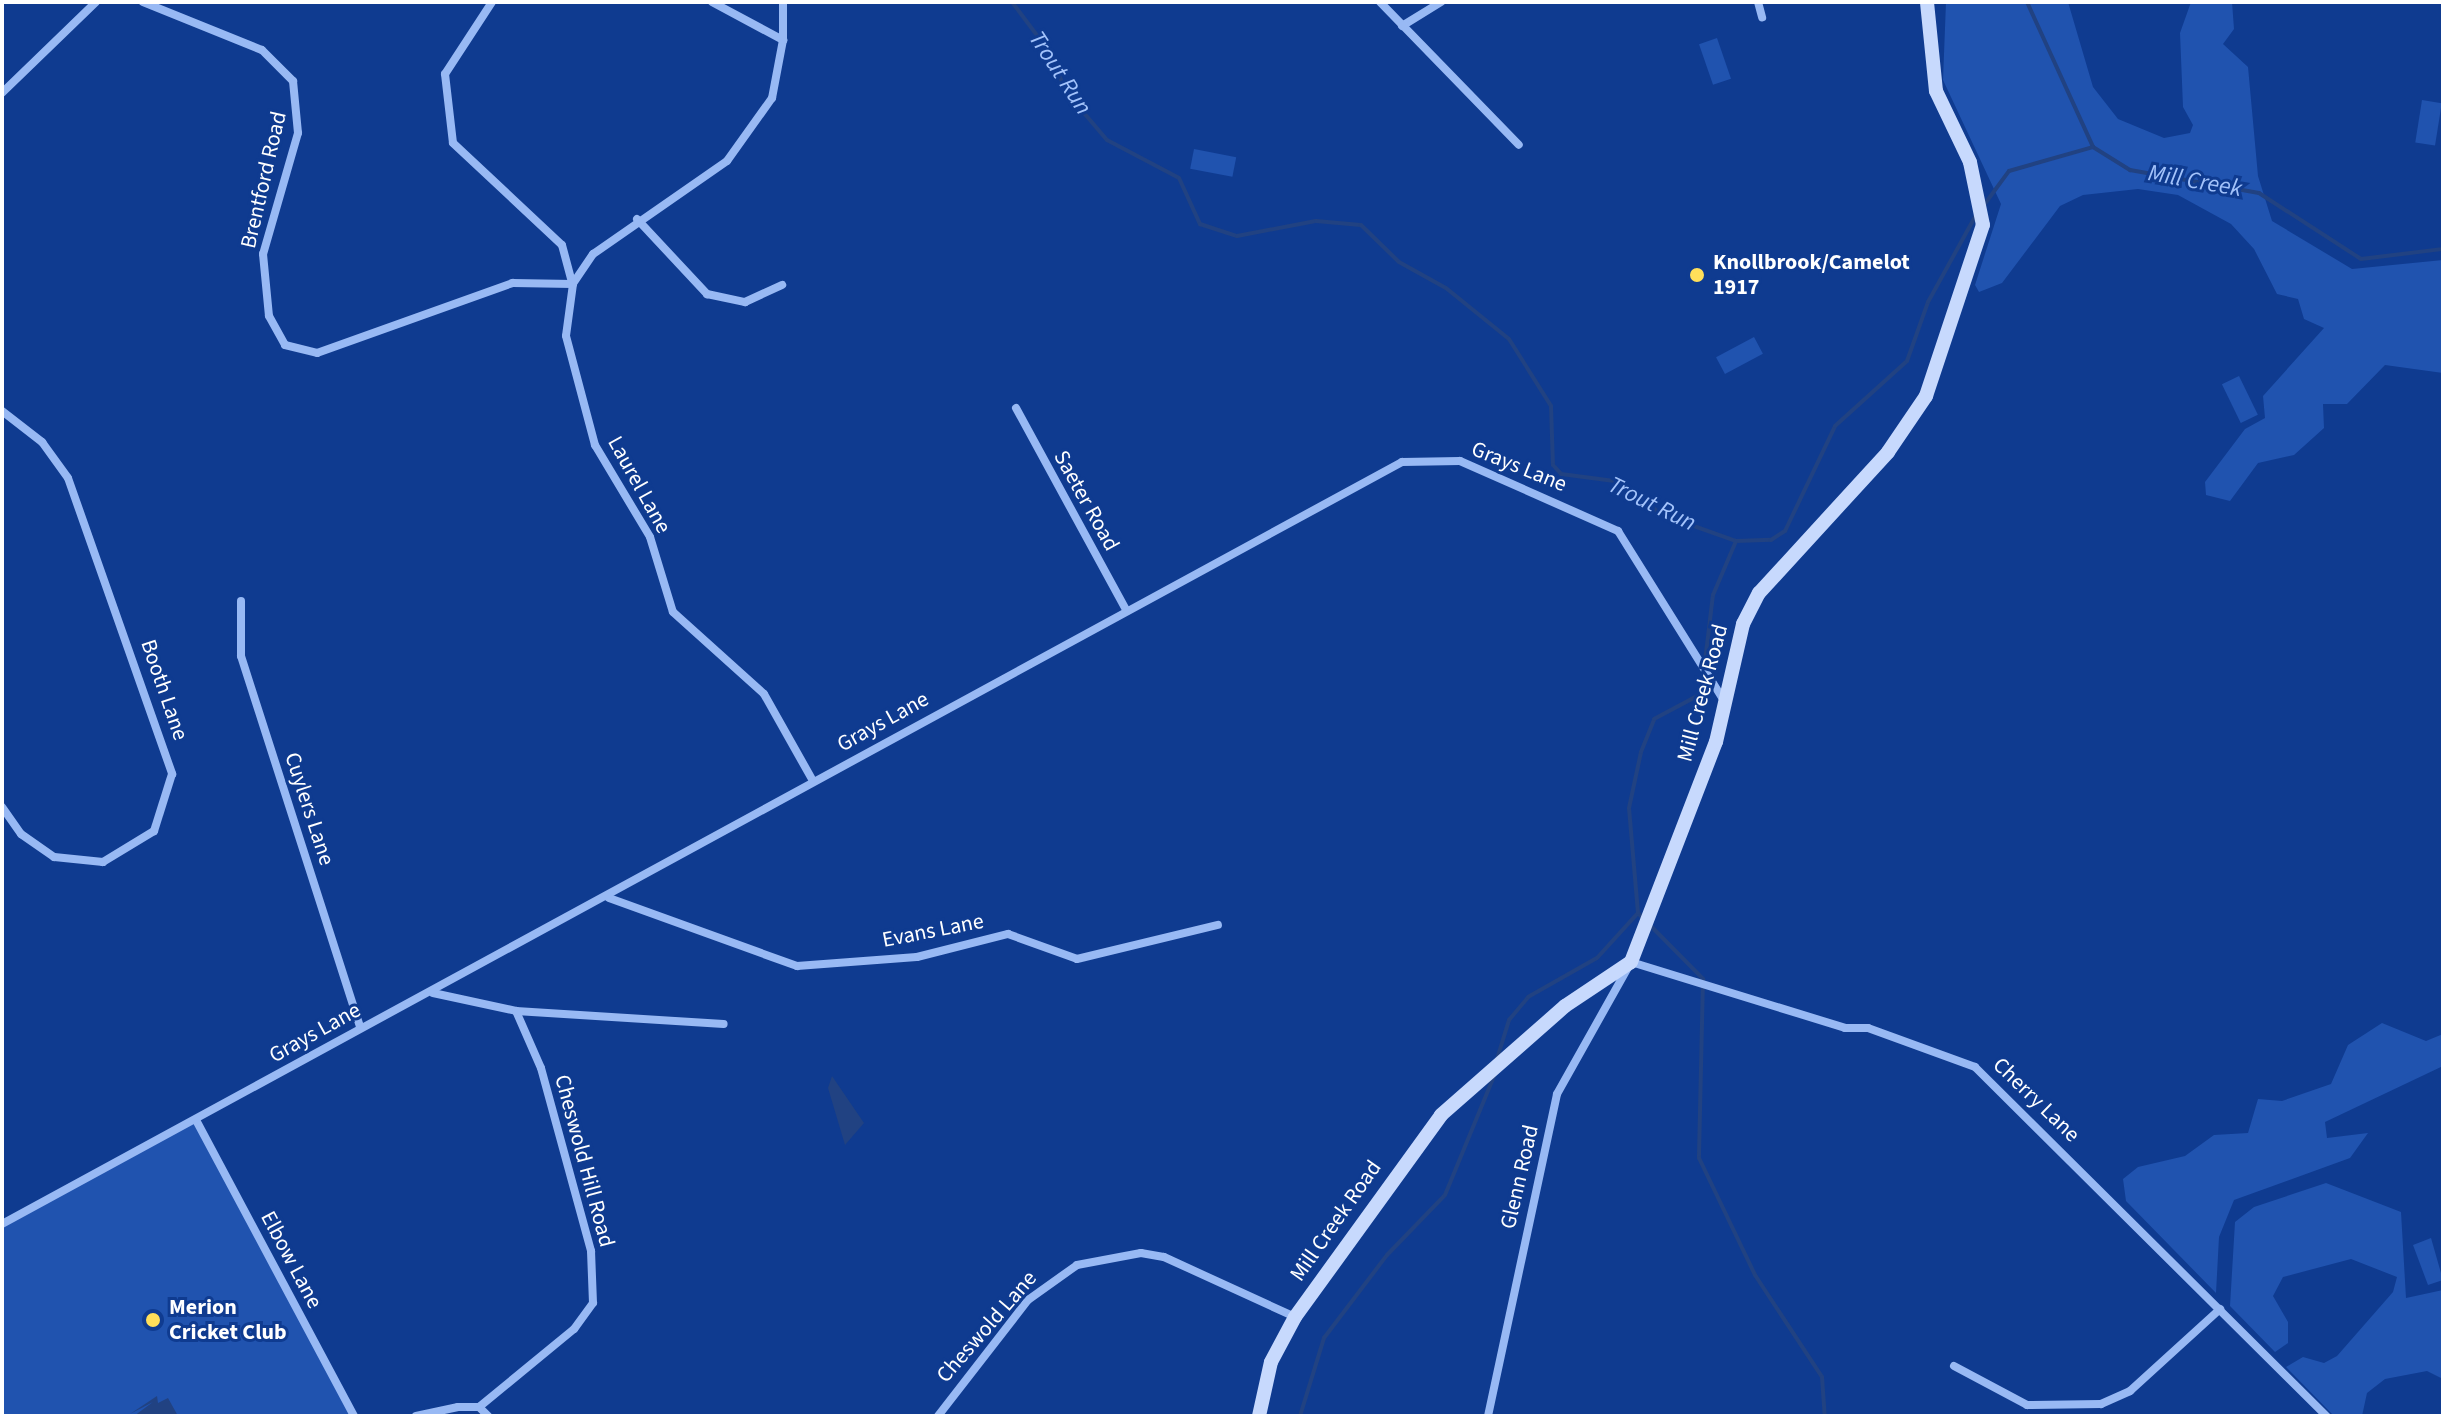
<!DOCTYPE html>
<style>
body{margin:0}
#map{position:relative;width:2445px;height:1418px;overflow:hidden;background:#0f3b90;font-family:"Source Sans 3",sans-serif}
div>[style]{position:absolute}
.green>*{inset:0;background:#2053af;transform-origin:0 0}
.water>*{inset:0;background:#214282}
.stream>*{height:4px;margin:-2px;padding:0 2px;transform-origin:2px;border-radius:2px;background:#214282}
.street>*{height:8px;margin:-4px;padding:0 4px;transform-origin:4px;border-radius:4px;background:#98b9f4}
.secondary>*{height:14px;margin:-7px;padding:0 7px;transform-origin:7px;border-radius:7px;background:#c7d9fd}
.dots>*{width:22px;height:22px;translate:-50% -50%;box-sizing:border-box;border:4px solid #0f3b90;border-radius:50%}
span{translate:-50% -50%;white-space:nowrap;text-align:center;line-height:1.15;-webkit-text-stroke:6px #0f3b90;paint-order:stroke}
.street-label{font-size:22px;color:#fff}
.poi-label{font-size:22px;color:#fff;font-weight:700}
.left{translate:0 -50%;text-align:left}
.water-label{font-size:24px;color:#a3c3fb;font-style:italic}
.frame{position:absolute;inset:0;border:4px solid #fff;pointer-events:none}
</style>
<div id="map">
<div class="green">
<div style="clip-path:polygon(1946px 2px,2068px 2px,2093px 87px,2118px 119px,2164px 138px,2190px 133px,2193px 125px,2183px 107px,2180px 33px,2191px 2px,2232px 2px,2234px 29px,2223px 44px,2248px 67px,2258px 176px,2272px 221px,2352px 269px,2443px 260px,2443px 373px,2385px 365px,2347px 404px,2323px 404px,2324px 428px,2294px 455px,2258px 463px,2230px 501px,2206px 495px,2205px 482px,2245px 429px,2265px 418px,2263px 396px,2324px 328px,2304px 319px,2298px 299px,2277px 294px,2254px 249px,2231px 224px,2178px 195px,2138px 189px,2083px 195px,2060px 206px,2002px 283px,1979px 292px,1975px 285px,2001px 204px,1943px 80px)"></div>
<div style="left:1717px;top:38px;width:43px;height:19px;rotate:71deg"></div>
<div style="left:2422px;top:100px;width:20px;height:43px;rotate:9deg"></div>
<div style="left:1194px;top:149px;width:43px;height:20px;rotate:11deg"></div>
<div style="left:1754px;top:337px;width:19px;height:43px;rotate:62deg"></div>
<div style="left:2239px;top:376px;width:43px;height:19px;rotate:64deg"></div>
<div style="clip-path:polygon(2382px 1023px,2426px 1041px,2443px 1034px,2443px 1066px,2325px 1122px,2327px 1138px,2368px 1133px,2350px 1158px,2234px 1200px,2219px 1237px,2216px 1293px,2126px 1201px,2123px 1179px,2138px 1167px,2185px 1156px,2214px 1135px,2248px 1133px,2258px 1099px,2282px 1101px,2331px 1084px,2348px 1045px)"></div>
<div style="clip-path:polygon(196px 1120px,354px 1416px,2px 1416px,2px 1225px)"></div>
<div style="clip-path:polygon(2326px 1183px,2401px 1212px,2406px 1298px,2443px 1290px,2443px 1379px,2427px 1371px,2385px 1379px,2367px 1393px,2362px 1416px,2334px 1416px,2286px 1367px,2303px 1357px,2324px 1363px,2337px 1356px,2393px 1292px,2397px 1277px,2351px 1259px,2283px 1277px,2273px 1296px,2288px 1322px,2288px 1343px,2275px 1352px,2230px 1306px,2235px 1222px,2254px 1207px)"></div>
<div style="clip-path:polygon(2431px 1238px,2443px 1280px,2428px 1285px,2413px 1245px)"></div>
</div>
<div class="water">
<div style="clip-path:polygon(832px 1076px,864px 1123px,845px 1145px,828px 1088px)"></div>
<div style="clip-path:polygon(157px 1396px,158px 1403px,168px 1398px,178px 1416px,134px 1416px,153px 1402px,130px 1414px)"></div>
</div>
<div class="stream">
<div style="left:1012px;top:2px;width:60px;rotate:53.1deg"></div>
<div style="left:1048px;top:50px;width:47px;rotate:66.2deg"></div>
<div style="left:1067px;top:93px;width:62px;rotate:49.6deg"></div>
<div style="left:1107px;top:140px;width:81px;rotate:27.8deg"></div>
<div style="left:1179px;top:178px;width:51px;rotate:65.5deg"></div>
<div style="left:1200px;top:224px;width:39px;rotate:18deg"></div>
<div style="left:1237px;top:236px;width:80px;rotate:-10.8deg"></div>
<div style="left:1316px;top:221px;width:45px;rotate:5.1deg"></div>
<div style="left:1361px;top:225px;width:53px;rotate:44.2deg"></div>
<div style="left:1399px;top:262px;width:54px;rotate:29deg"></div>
<div style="left:1446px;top:288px;width:81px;rotate:39deg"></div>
<div style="left:1509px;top:339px;width:79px;rotate:57.9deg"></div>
<div style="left:1551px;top:406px;width:59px;rotate:88.1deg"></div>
<div style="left:1553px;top:465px;width:12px;rotate:48deg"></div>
<div style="left:1561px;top:474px;width:54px;rotate:7.4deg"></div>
<div style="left:1615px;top:481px;width:59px;rotate:35.3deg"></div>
<div style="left:1663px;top:515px;width:77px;rotate:19.6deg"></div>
<div style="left:1736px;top:541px;width:35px;rotate:-2deg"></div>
<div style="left:1771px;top:540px;width:17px;rotate:-33deg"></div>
<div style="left:1785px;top:531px;width:116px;rotate:-64.5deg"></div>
<div style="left:1835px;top:426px;width:97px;rotate:-42.1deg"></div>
<div style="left:1907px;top:361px;width:63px;rotate:-70.4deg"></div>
<div style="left:1928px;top:302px;width:99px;rotate:-61.1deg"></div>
<div style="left:2027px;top:2px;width:159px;rotate:65.5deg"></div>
<div style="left:2093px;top:147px;width:44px;rotate:31.9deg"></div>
<div style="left:2130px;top:170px;width:131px;rotate:10.1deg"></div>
<div style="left:2259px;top:193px;width:121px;rotate:32.9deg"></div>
<div style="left:2361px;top:259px;width:83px;rotate:-7deg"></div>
<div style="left:1984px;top:205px;width:42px;rotate:-53.7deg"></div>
<div style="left:2009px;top:171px;width:87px;rotate:-15.9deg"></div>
<div style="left:1638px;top:913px;width:93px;rotate:45.4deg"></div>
<div style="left:1703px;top:979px;width:179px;rotate:91.3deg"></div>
<div style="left:1699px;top:1158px;width:130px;rotate:64.4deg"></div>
<div style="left:1755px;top:1275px;width:122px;rotate:56.7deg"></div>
<div style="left:1822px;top:1377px;width:39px;rotate:86deg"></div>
<div style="left:1497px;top:1059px;width:41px;rotate:-72.9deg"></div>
<div style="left:1509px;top:1020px;width:30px;rotate:-50deg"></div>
<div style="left:1528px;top:997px;width:79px;rotate:-29.5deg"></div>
<div style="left:1597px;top:958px;width:61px;rotate:-47.7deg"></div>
<div style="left:1638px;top:913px;width:105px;rotate:-94.9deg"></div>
<div style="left:1629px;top:808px;width:57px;rotate:-77.9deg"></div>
<div style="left:1641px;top:752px;width:35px;rotate:-68deg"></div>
<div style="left:1654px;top:719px;width:53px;rotate:-28deg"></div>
<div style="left:1701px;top:694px;width:100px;rotate:-83.1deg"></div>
<div style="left:1713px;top:595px;width:59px;rotate:-66.9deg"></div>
<div style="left:1300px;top:1416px;width:82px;rotate:-72.9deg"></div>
<div style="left:1324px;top:1338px;width:104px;rotate:-52.8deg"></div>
<div style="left:1387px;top:1255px;width:83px;rotate:-46deg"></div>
<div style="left:1445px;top:1195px;width:129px;rotate:-67.6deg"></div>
</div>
<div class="street">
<div style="left:143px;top:2px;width:128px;rotate:22deg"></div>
<div style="left:262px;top:50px;width:44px;rotate:45deg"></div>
<div style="left:293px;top:81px;width:52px;rotate:84.5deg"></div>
<div style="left:298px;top:133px;width:126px;rotate:106.1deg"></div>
<div style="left:263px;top:254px;width:62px;rotate:84.5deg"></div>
<div style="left:269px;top:316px;width:33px;rotate:61deg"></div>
<div style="left:285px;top:345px;width:33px;rotate:14deg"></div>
<div style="left:317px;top:353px;width:208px;rotate:-19.7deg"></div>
<div style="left:513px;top:283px;width:60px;rotate:1deg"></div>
<div style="left:492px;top:2px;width:86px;rotate:123.1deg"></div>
<div style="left:445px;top:74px;width:69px;rotate:83.4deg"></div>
<div style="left:453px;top:143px;width:149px;rotate:43.1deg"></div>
<div style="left:562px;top:245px;width:39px;rotate:75deg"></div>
<div style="left:712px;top:2px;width:81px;rotate:28.2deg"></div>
<div style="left:783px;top:40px;width:59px;rotate:100.7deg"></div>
<div style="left:772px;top:98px;width:77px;rotate:125.5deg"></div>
<div style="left:727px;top:161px;width:163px;rotate:145.2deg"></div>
<div style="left:593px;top:254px;width:36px;rotate:124deg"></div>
<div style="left:573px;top:284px;width:52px;rotate:97.7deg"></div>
<div style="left:566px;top:336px;width:113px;rotate:75.1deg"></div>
<div style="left:595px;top:445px;width:107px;rotate:59.1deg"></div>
<div style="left:650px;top:537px;width:78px;rotate:73deg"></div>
<div style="left:673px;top:612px;width:122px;rotate:42deg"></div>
<div style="left:764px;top:694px;width:100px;rotate:60.6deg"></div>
<div style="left:783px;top:2px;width:38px;rotate:90deg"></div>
<div style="left:1380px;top:2px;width:199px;rotate:45.8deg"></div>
<div style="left:1758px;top:2px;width:16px;rotate:75deg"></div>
<div style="left:1402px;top:26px;width:46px;rotate:-31.6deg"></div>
<div style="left:2px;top:93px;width:131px;rotate:-44.1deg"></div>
<div style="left:637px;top:219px;width:103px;rotate:47deg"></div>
<div style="left:707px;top:294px;width:39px;rotate:12deg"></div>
<div style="left:745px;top:302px;width:41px;rotate:-24.7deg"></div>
<div style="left:1016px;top:408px;width:230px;rotate:61.4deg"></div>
<div style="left:2px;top:411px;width:51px;rotate:37.8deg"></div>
<div style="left:42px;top:442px;width:44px;rotate:54.2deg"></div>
<div style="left:68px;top:478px;width:314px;rotate:70.6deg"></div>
<div style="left:172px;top:774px;width:60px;rotate:107.5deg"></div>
<div style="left:154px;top:831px;width:60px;rotate:148.7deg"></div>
<div style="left:103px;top:862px;width:49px;rotate:-174.2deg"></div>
<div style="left:54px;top:857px;width:40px;rotate:-145.1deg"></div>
<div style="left:21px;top:834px;width:33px;rotate:-125deg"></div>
<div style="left:241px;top:601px;width:55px;rotate:90deg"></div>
<div style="left:241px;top:656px;width:390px;rotate:72.2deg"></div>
<div style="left:609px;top:898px;width:200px;rotate:19.9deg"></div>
<div style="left:797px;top:966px;width:120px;rotate:-4.3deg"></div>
<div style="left:917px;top:957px;width:94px;rotate:-14.2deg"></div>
<div style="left:1008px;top:934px;width:73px;rotate:19.9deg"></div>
<div style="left:1077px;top:959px;width:145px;rotate:-13.6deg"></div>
<div style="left:433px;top:993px;width:85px;rotate:12.2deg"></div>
<div style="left:516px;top:1011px;width:62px;rotate:66.3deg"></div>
<div style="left:541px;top:1068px;width:190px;rotate:74.7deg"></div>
<div style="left:591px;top:1251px;width:52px;rotate:87.8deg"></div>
<div style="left:593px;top:1303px;width:32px;rotate:126deg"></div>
<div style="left:574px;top:1329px;width:123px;rotate:140.6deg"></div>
<div style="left:516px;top:1011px;width:208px;rotate:3.6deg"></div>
<div style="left:196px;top:1120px;width:336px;rotate:61.9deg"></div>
<div style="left:2px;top:1224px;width:1594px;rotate:-28.56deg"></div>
<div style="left:1402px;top:462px;width:58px;rotate:-1deg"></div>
<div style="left:1460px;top:461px;width:173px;rotate:23.9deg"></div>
<div style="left:1618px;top:531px;width:202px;rotate:58deg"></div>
<div style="left:1954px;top:1366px;width:83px;rotate:28.1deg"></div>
<div style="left:2027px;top:1405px;width:74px;rotate:-0.8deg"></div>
<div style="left:2101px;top:1404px;width:32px;rotate:-24deg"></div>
<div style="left:2130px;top:1391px;width:122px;rotate:-42.3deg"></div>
<div style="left:416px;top:1416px;width:43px;rotate:-12.1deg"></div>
<div style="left:458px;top:1407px;width:21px"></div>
<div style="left:479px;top:1407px;width:13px;rotate:45deg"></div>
<div style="left:938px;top:1416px;width:147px;rotate:-52.2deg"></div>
<div style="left:1028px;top:1300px;width:60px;rotate:-35.5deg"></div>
<div style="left:1077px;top:1265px;width:65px;rotate:-10.6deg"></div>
<div style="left:1141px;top:1253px;width:23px;rotate:10deg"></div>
<div style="left:1164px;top:1257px;width:144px;rotate:24.6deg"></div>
<div style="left:1488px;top:1416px;width:329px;rotate:-77.9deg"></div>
<div style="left:1557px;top:1094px;width:151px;rotate:-60.7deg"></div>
<div style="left:1631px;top:962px;width:224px;rotate:17.1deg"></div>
<div style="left:1845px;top:1028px;width:23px"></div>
<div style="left:1868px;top:1028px;width:114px;rotate:20deg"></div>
<div style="left:1975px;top:1067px;width:496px;rotate:44.8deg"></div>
</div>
<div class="secondary">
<div style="left:1259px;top:1416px;width:55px;rotate:-77.5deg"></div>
<div style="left:1271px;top:1362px;width:51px;rotate:-61.9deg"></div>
<div style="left:1295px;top:1317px;width:249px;rotate:-54.1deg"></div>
<div style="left:1441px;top:1115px;width:165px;rotate:-41.3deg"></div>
<div style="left:1565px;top:1006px;width:79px;rotate:-33.7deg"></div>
<div style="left:1631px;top:962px;width:236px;rotate:-68.9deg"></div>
<div style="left:1716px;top:742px;width:121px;rotate:-77.1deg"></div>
<div style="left:1743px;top:624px;width:35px;rotate:-63deg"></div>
<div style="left:1759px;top:593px;width:191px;rotate:-47.5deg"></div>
<div style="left:1888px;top:452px;width:68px;rotate:-55.8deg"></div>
<div style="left:1926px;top:396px;width:180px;rotate:-71.6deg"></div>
<div style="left:1983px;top:225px;width:64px;rotate:-101.7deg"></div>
<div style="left:1970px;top:162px;width:79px;rotate:-115.6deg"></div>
<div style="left:1936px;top:91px;width:89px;rotate:-95.8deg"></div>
</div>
<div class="dots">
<div style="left:1697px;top:275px;background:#ffdf5a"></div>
<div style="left:153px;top:1320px;background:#ffdf5a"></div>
</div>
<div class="street-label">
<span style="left:264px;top:180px;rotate:-77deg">Brentford Road</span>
<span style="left:1519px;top:467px;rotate:22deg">Grays Lane</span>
<span style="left:639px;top:485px;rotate:61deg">Laurel Lane</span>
<span style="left:1086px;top:501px;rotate:61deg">Saeter Road</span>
<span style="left:164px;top:690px;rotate:71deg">Booth Lane</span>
<span style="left:1703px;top:693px;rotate:-75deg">Mill Creek Road</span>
<span style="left:883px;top:722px;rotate:-29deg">Grays Lane</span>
<span style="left:309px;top:809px;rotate:72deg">Cuylers Lane</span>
<span style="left:933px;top:931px;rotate:-11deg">Evans Lane</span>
<span style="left:315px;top:1033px;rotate:-29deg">Grays Lane</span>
<span style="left:2036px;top:1100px;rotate:44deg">Cherry Lane</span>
<span style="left:584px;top:1161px;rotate:75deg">Cheswold Hill Road</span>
<span style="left:1520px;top:1177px;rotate:-77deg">Glenn Road</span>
<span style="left:1336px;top:1221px;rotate:-55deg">Mill Creek Road</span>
<span style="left:291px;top:1260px;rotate:62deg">Elbow Lane</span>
<span style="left:987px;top:1327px;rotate:-49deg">Cheswold Lane</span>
</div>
<div class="poi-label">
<span class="left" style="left:1713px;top:275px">Knollbrook/Camelot<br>1917</span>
<span class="left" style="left:169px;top:1320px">Merion<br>Cricket Club</span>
</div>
<div class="water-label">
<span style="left:1060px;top:73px;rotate:57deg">Trout Run</span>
<span style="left:2195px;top:181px;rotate:10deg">Mill Creek</span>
<span style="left:1652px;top:504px;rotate:26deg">Trout Run</span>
</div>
<div class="frame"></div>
</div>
